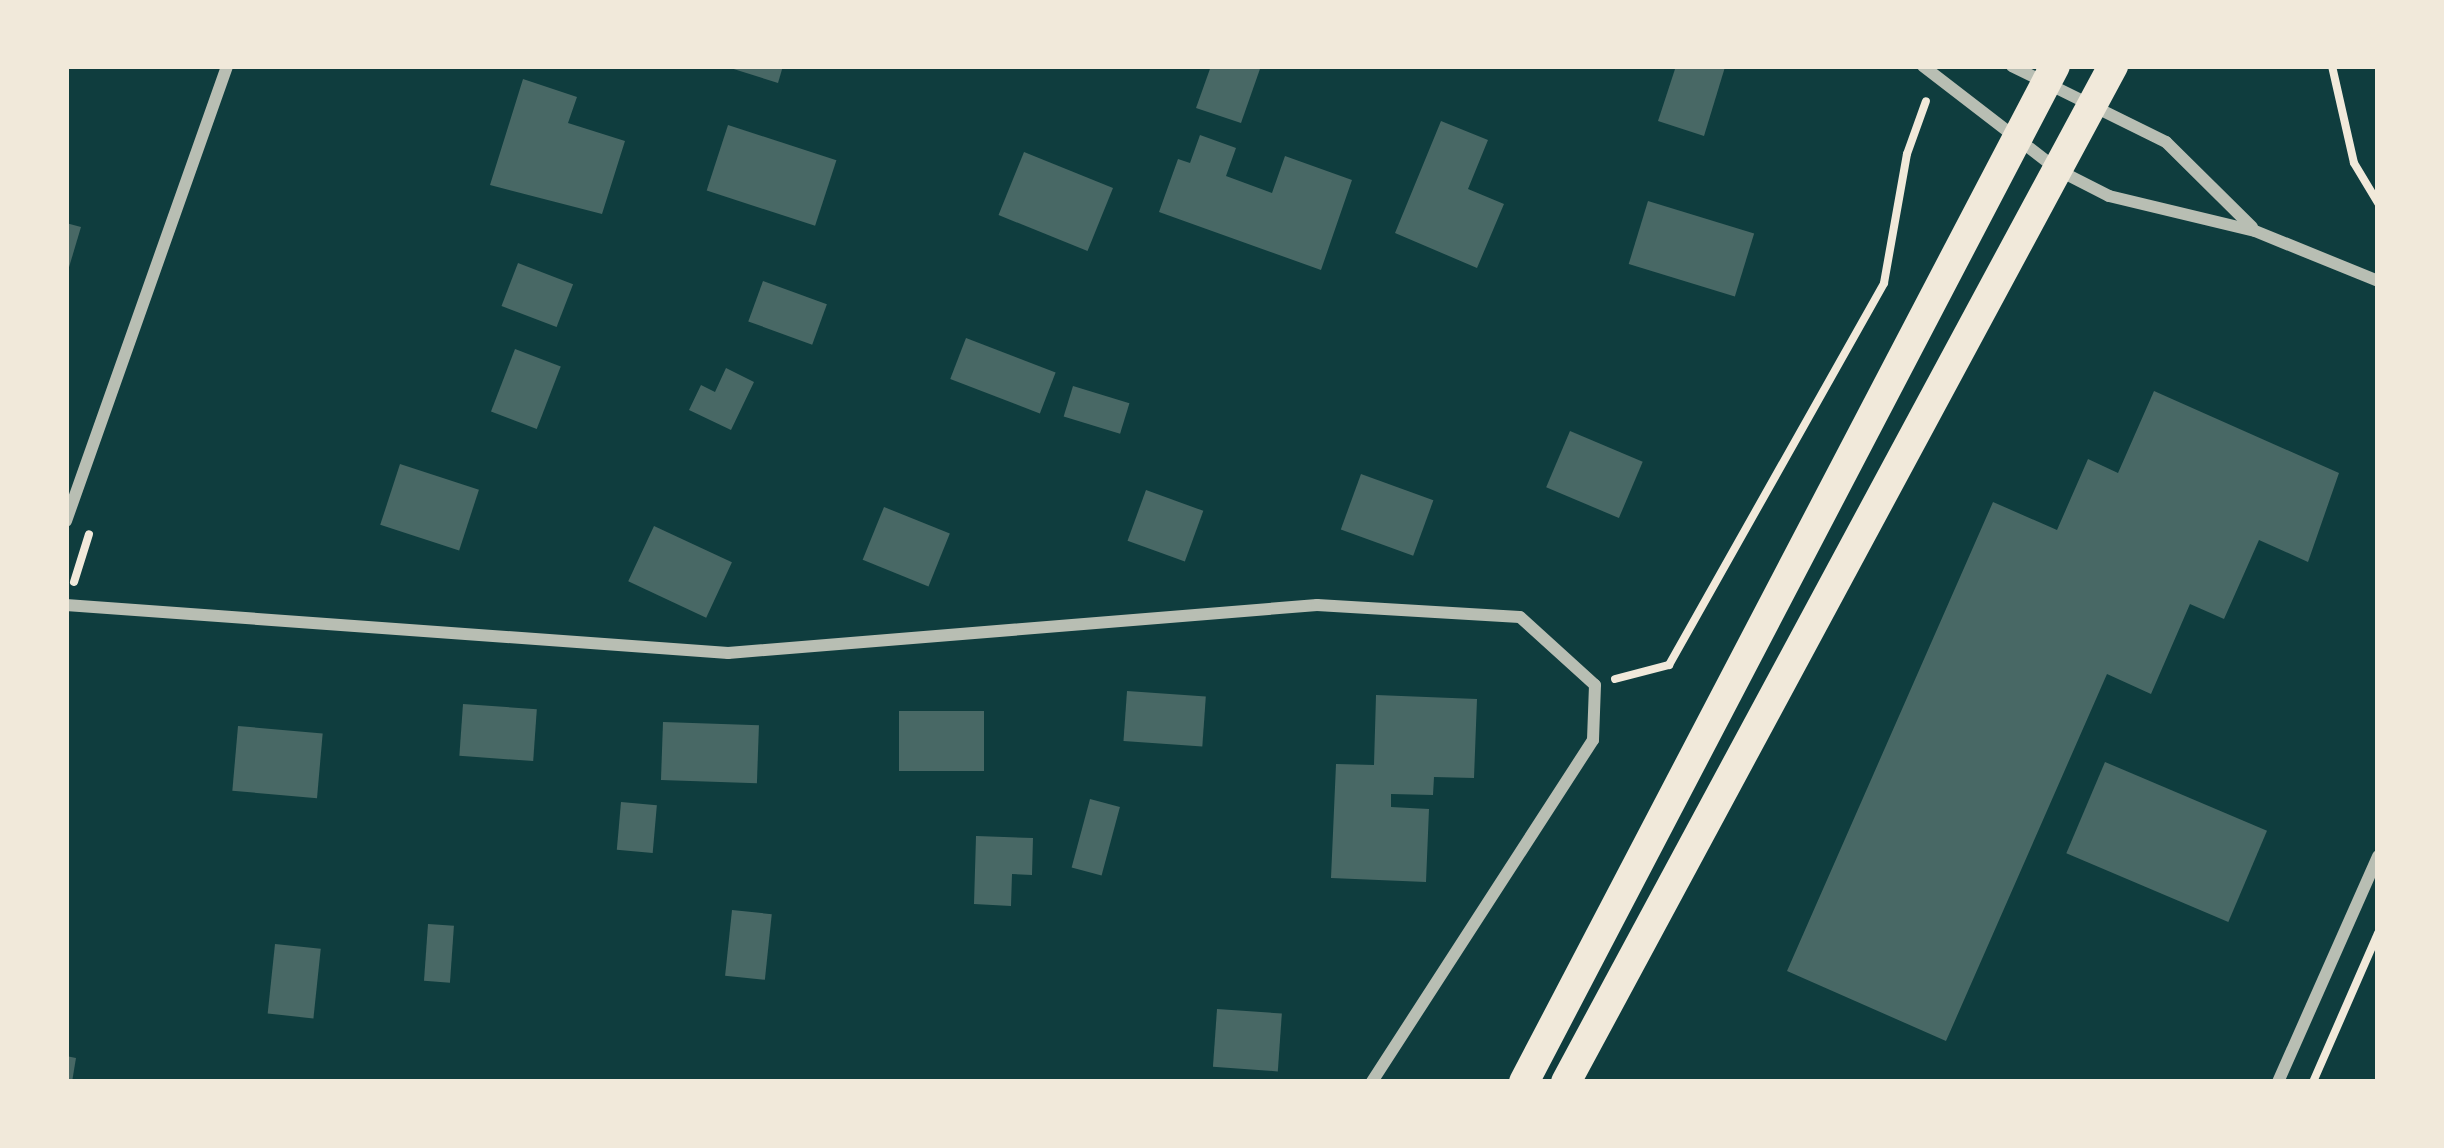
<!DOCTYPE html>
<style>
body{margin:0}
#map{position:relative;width:2444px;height:1148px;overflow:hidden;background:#0f3d3e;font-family:Lato,sans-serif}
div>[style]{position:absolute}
.building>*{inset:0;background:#486865;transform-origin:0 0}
.path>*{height:8px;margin:-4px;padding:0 4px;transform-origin:4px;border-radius:4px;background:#f1e9da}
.minor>*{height:12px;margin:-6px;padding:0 6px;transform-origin:6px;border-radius:6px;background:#b8beb3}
.primary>*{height:30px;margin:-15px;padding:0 15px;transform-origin:15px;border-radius:15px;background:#f1e9da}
span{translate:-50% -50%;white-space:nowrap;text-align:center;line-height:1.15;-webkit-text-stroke:9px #f1e9da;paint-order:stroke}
.frame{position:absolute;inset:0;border:69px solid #f1e9da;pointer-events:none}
</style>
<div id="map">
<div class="building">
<div style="clip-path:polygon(724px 66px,783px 66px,778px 83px)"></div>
<div style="clip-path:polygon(1211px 66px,1261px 66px,1241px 123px,1196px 108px)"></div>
<div style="clip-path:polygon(1676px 66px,1725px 67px,1704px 136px,1658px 121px)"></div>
<div style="clip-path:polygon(523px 79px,577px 97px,568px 123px,625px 141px,602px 214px,490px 185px)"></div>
<div style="clip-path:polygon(1441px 121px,1488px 140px,1468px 189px,1504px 204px,1477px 268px,1395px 233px)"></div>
<div style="left:728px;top:125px;width:114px;height:69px;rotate:18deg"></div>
<div style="clip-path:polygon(1200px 135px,1236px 148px,1226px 176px,1272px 193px,1285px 156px,1352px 180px,1321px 270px,1159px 212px,1178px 159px,1190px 163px)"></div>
<div style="left:1024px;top:152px;width:96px;height:68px;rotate:22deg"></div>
<div style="left:1648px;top:201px;width:111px;height:66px;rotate:17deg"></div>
<div style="clip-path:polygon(66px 223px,81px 227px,67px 274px,66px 273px)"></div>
<div style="left:518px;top:263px;width:59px;height:46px;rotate:21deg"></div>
<div style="left:763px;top:281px;width:68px;height:43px;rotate:20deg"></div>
<div style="left:966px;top:338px;width:96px;height:44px;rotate:21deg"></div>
<div style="left:515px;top:349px;width:49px;height:67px;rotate:21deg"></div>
<div style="clip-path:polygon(726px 368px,754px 382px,731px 430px,689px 410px,701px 385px,715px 392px)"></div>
<div style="left:1073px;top:386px;width:59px;height:32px;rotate:17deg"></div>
<div style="clip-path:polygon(2154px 391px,2339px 473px,2308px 562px,2259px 540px,2224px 619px,2190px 604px,2151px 694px,2107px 674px,1946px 1041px,1787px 971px,1993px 502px,2057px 530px,2088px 459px,2118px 473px)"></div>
<div style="left:1570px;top:431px;width:79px;height:61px;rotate:23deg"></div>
<div style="left:400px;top:464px;width:83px;height:64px;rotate:18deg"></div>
<div style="left:1361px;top:474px;width:77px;height:59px;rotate:20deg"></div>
<div style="left:1146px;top:490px;width:61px;height:54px;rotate:20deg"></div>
<div style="left:884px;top:507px;width:71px;height:57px;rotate:22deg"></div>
<div style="left:654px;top:526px;width:86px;height:61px;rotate:25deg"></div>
<div style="left:1127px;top:691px;width:79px;height:50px;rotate:4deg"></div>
<div style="clip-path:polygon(1376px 695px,1477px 699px,1474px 778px,1434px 777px,1433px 795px,1391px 794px,1391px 807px,1429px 809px,1426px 882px,1331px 878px,1336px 764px,1374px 765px)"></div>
<div style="left:463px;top:704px;width:74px;height:52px;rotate:4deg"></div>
<div style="left:899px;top:711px;width:85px;height:60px"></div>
<div style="left:663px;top:722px;width:96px;height:58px;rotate:2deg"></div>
<div style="left:238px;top:726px;width:85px;height:65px;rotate:5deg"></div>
<div style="left:2105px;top:762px;width:176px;height:99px;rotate:23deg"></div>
<div style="left:1090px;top:799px;width:31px;height:71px;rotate:15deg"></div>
<div style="left:621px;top:802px;width:36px;height:48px;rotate:5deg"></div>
<div style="clip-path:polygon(976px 836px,1033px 838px,1032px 875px,1012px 874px,1011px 906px,974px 904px)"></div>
<div style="left:732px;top:910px;width:40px;height:66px;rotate:6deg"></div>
<div style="left:428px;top:924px;width:26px;height:57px;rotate:4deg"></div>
<div style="left:275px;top:944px;width:46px;height:70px;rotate:6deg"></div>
<div style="left:1217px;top:1009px;width:65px;height:58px;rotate:4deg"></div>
<div style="clip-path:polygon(66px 1056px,76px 1058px,72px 1082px,66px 1082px)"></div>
</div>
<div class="path">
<div style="left:2332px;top:66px;width:99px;rotate:77.2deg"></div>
<div style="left:2354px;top:163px;width:47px;rotate:59deg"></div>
<div style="left:74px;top:582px;width:50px;rotate:-72.6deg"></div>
<div style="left:1615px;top:679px;width:56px;rotate:-14.5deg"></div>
<div style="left:1669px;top:665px;width:438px;rotate:-60.6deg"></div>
<div style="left:1884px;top:283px;width:131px;rotate:-79.9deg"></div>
<div style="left:1907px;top:154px;width:56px;rotate:-70.3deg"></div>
<div style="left:2313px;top:1082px;width:163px;rotate:-66.4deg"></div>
</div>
<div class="minor">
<div style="left:1923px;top:66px;width:170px;rotate:37.6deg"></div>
<div style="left:2058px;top:170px;width:57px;rotate:27deg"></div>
<div style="left:2109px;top:196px;width:150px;rotate:13.5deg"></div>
<div style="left:2255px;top:231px;width:133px;rotate:22.1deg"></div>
<div style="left:2012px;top:66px;width:172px;rotate:26.3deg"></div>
<div style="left:2166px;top:142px;width:121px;rotate:44.7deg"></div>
<div style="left:66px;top:521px;width:483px;rotate:-70.5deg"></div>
<div style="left:66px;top:605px;width:664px;rotate:4.15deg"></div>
<div style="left:728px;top:653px;width:591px;rotate:-4.66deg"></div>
<div style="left:1317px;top:605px;width:203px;rotate:3.4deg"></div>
<div style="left:1520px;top:617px;width:101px;rotate:42.2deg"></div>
<div style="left:1595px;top:685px;width:55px;rotate:92.1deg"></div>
<div style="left:1593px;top:740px;width:407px;rotate:122.9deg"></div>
<div style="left:2278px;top:1082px;width:247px;rotate:-66.1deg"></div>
</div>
<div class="primary">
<div style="left:1524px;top:1082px;width:1146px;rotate:-62.41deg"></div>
<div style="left:1566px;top:1082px;width:1154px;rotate:-61.7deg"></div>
</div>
<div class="frame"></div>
</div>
